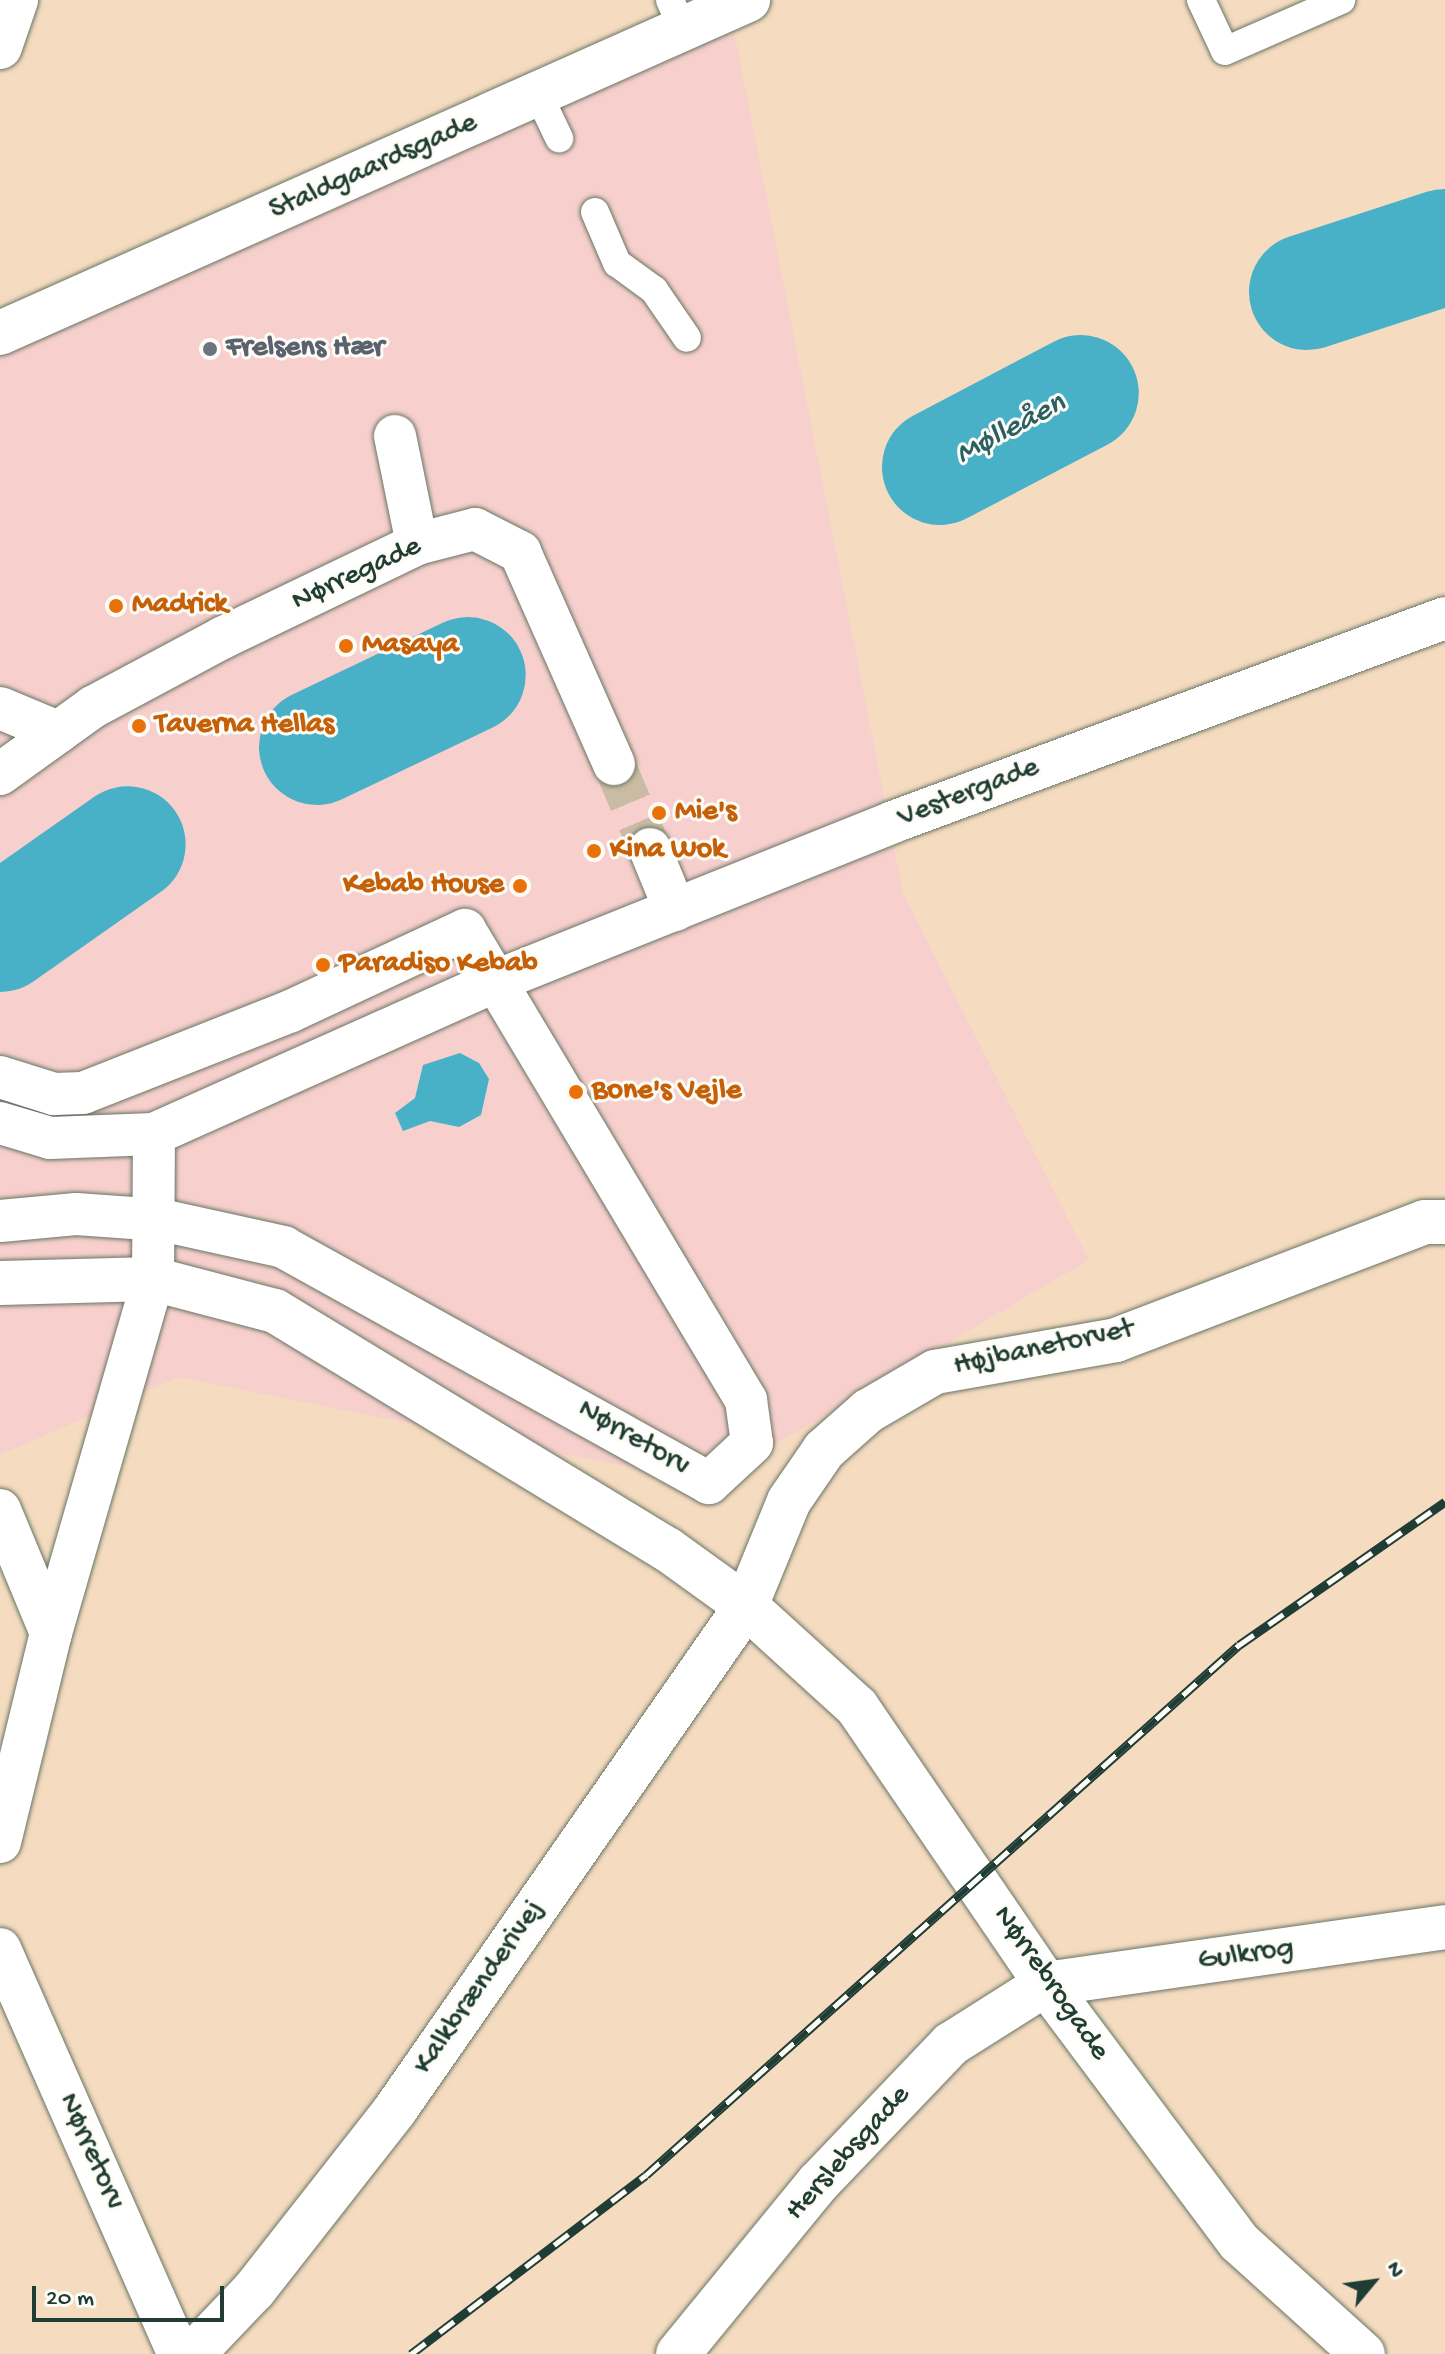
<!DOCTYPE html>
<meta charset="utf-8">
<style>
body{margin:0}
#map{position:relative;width:1445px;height:2354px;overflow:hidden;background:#f5dcc0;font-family:"Gochi Hand",sans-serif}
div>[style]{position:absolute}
.built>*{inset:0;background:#f7d0cd}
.water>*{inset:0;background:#48b0c7}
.river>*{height:116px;margin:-58px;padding:0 58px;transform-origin:58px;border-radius:58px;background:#48b0c7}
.pedestrian-tunnel>*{height:42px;margin-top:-21px;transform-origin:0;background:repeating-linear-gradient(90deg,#cabca4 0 42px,transparent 0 63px)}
.roads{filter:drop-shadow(0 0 2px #6a7565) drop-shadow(0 0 2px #6a7565)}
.service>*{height:28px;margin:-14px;padding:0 14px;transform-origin:14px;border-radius:14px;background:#fff}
.pedestrian>*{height:42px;margin:-21px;padding:0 21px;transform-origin:21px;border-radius:21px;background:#fff}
.minor>*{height:44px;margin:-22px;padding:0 22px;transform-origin:22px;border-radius:22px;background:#fff}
.tertiary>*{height:44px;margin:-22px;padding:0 22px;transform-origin:22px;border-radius:22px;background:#fff}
.secondary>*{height:44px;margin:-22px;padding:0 22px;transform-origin:22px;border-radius:22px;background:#fff}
.rail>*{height:9px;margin-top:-4.5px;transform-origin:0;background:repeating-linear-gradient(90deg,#fdfcf7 0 18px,#1f3d34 0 36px);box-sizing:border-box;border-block:2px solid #1f3d34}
.dots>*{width:22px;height:22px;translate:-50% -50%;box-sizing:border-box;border:4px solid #fdfcf7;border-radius:50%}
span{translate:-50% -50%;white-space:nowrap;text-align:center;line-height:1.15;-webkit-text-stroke:6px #fdfcf7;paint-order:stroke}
.street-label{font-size:30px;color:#1f3d34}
.worship-label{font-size:30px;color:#5b616d;font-weight:700}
.left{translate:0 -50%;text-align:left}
.food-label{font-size:30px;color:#c56008;font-weight:700}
.right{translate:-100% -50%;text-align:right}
.water-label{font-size:32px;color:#2b6060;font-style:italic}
.north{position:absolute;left:1333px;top:2242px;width:80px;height:80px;-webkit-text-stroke:6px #fdfcf7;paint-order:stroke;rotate:61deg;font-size:22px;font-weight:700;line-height:32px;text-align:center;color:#1f3d34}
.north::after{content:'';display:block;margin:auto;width:28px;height:36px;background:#1f3d34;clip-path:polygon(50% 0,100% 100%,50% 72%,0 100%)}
.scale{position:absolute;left:32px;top:2286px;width:192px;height:36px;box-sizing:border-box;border:4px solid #1f3d34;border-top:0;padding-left:10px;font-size:24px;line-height:28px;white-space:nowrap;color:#1f3d34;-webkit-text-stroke:6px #fdfcf7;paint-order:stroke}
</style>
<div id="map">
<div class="built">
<div style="clip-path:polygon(728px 0,903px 893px,1089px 1260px,709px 1483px,179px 1377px,0 1455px,0 348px)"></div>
</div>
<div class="water">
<div style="clip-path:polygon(460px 1053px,479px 1063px,489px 1079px,481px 1115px,459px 1127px,430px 1121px,403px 1131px,395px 1113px,415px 1098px,423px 1065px)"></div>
</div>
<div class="river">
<div style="left:1307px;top:292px;width:145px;rotate:-18.1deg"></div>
<div style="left:940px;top:467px;width:159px;rotate:-27.7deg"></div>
<div style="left:317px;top:747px;width:167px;rotate:-25.5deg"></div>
<div style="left:0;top:934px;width:156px;rotate:-35.1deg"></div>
</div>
<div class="pedestrian-tunnel">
<div style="left:614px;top:764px;width:92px;rotate:67deg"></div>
</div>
<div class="roads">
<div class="service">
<div style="left:670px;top:0;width:32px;rotate:66deg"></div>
<div style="left:1201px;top:0;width:56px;rotate:64.8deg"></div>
<div style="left:1225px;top:51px;width:127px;rotate:-23.7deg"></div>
<div style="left:539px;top:96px;width:47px;rotate:64.5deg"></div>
<div style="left:595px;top:212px;width:56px;rotate:66.7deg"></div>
<div style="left:617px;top:263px;width:46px;rotate:36.1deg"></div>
<div style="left:654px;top:290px;width:58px;rotate:55.5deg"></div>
</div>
<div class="pedestrian">
<div style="left:395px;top:436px;width:110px;rotate:78.5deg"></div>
<div style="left:0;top:708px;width:63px;rotate:22.5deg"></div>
<div style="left:0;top:774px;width:115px;rotate:-35.8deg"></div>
<div style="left:93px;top:707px;width:146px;rotate:-28.1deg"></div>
<div style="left:222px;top:638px;width:216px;rotate:-25.7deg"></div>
<div style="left:417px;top:544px;width:60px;rotate:-14.5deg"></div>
<div style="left:475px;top:529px;width:51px;rotate:27.1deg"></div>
<div style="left:520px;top:552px;width:232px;rotate:66.1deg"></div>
<div style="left:650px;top:849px;width:66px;rotate:67.7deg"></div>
<div style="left:0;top:1077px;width:57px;rotate:17.5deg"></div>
<div style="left:54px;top:1094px;width:29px;rotate:-2deg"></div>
<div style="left:83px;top:1093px;width:224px;rotate:-21.5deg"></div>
<div style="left:291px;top:1011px;width:192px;rotate:-25deg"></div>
<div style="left:465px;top:930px;width:548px;rotate:59.13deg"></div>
<div style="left:746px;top:1400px;width:43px;rotate:82.1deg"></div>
<div style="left:752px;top:1443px;width:59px;rotate:137.1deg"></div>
<div style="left:709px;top:1483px;width:486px;rotate:-151deg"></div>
<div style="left:284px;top:1247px;width:126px;rotate:-167.6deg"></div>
<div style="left:161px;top:1220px;width:85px;rotate:-176deg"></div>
<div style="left:76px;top:1214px;width:76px;rotate:174.7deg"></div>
<div style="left:0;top:1123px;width:52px;rotate:16.7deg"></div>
<div style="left:50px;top:1138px;width:104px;rotate:-2.2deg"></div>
<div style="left:154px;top:1134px;width:375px;rotate:-24.1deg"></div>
<div style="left:496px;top:981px;width:428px;rotate:-21.8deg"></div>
<div style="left:893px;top:822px;width:588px;rotate:-20.28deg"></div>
<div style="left:0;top:1510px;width:133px;rotate:67.5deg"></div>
<div style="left:0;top:1842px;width:215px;rotate:-76.3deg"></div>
<div style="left:51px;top:1633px;width:368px;rotate:-73.9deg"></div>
<div style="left:153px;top:1279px;width:145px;rotate:-89.6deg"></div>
<div style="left:0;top:1949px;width:443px;rotate:66.2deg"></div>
</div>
<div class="minor">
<div style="left:0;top:47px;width:50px;rotate:-71.2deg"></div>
<div style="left:0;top:333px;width:819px;rotate:-24deg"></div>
<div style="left:746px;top:1606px;width:113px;rotate:-67.7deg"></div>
<div style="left:789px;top:1501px;width:62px;rotate:-55.5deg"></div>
<div style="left:824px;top:1450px;width:59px;rotate:-41.6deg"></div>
<div style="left:868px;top:1411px;width:78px;rotate:-30.2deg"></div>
<div style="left:935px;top:1372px;width:184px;rotate:-10deg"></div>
<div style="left:1116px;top:1340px;width:331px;rotate:-20.9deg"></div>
<div style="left:1425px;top:1222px;width:20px"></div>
<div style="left:678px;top:2354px;width:222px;rotate:-50.7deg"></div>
<div style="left:819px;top:2182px;width:191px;rotate:-46.3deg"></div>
<div style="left:951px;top:2044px;width:112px;rotate:-32.3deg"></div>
<div style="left:1046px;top:1984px;width:403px;rotate:-8.1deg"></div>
</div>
<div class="tertiary">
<div style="left:0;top:1283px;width:153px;rotate:-1.5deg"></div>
<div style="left:153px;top:1279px;width:126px;rotate:14.7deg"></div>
<div style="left:275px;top:1311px;width:459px;rotate:31.3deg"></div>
<div style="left:667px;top:1549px;width:97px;rotate:35.8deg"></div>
</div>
<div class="secondary">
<div style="left:193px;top:2354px;width:88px;rotate:-46.4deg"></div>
<div style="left:254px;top:2290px;width:229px;rotate:-51.9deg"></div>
<div style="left:395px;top:2110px;width:614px;rotate:-55.15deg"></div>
<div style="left:746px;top:1606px;width:150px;rotate:42.3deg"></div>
<div style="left:857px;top:1707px;width:335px;rotate:55.7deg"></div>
<div style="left:1046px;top:1984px;width:322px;rotate:53.2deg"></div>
<div style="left:1239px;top:2242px;width:167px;rotate:42.1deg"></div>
</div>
</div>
<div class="rail">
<div style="left:411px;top:2354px;width:295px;rotate:-37.3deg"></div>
<div style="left:646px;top:2175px;width:795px;rotate:-41.79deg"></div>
<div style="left:1239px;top:1645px;width:251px;rotate:-34.8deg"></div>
</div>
<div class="dots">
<div style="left:210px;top:349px;background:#6b7280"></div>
<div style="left:116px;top:606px;background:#e8710a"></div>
<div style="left:346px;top:646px;background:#e8710a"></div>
<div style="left:139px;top:726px;background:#e8710a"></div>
<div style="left:659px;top:813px;background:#e8710a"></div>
<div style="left:594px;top:851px;background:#e8710a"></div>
<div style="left:520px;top:886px;background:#e8710a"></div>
<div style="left:323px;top:965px;background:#e8710a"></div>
<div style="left:576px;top:1092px;background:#e8710a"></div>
</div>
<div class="street-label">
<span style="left:374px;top:168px;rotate:-24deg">Staldgaardsgade</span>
<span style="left:357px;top:575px;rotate:-25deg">Nørregade</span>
<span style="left:969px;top:794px;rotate:-21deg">Vestergade</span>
<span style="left:1044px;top:1349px;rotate:-12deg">Højbanetorvet</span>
<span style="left:633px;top:1439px;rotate:30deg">Nørretorv</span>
<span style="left:1246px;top:1956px;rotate:-8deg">Gulkrog</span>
<span style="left:1050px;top:1984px;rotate:55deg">Nørrebrogade</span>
<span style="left:480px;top:1988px;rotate:-55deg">Kalkbrænderivej</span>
<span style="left:90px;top:2152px;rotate:66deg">Nørretorv</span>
<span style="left:849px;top:2154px;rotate:-48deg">Herslebsgade</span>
</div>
<div class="worship-label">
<span class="left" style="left:226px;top:349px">Frelsens Hær</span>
</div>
<div class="food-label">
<span class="left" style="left:132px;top:606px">Madrick</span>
<span class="left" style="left:362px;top:646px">Masaya</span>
<span class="left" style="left:155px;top:726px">Taverna Hellas</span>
<span class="left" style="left:675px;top:813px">Mie's</span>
<span class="left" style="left:610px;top:851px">Kina Wok</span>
<span class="right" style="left:504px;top:886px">Kebab House</span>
<span class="left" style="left:339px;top:965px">Paradiso Kebab</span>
<span class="left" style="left:592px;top:1092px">Bone's Vejle</span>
</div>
<div class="water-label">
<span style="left:1011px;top:430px;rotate:-28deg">Mølleåen</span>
</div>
<div class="north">N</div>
<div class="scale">20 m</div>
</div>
